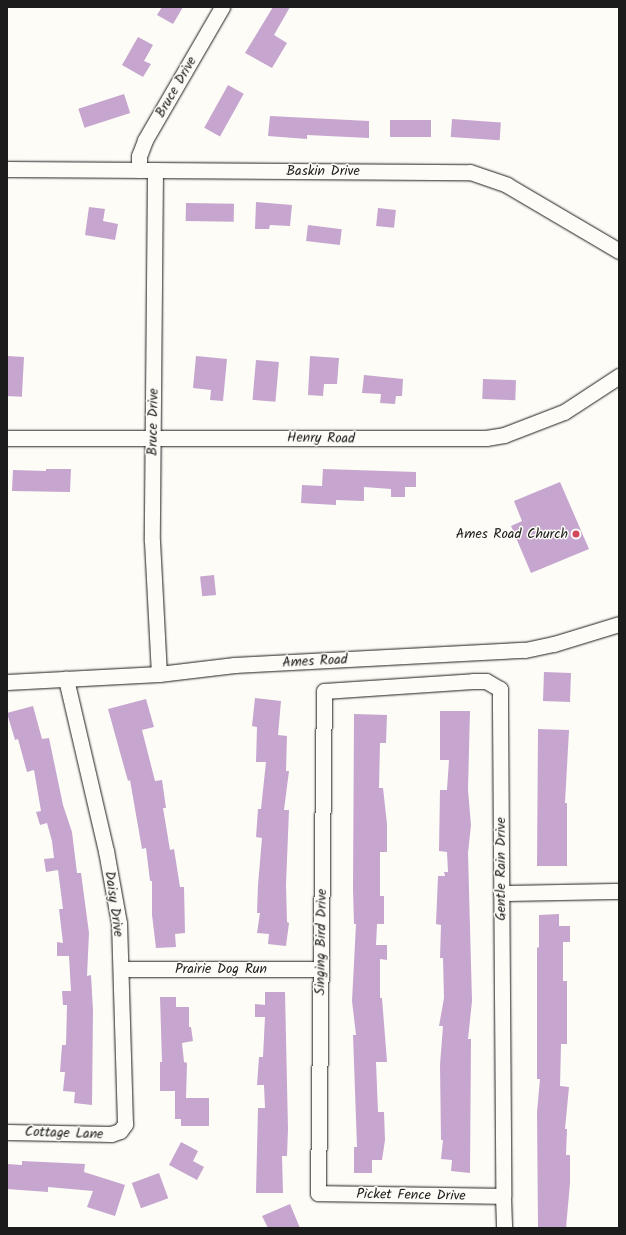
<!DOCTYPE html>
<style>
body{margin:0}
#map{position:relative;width:626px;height:1235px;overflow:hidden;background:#fdfcf7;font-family:Kalam,sans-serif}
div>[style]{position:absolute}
.building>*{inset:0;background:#c6a5cf;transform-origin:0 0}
.roads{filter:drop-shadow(0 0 1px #1c1c1c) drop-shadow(0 0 1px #1c1c1c)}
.minor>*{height:15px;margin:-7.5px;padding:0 7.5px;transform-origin:7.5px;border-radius:7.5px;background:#fdfcf7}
.dots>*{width:11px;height:11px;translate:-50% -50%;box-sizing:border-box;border:2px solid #fdfcf7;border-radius:50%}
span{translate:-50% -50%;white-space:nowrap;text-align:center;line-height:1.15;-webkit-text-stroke:3px #fdfcf7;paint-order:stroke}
.street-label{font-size:14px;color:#1c1c1c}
.poi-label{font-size:14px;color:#1c1c1c}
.right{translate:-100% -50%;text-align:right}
.frame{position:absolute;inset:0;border:8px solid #1c1c1c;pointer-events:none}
</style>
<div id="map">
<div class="building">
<div style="clip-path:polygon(162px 7px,183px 7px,173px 24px,157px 15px)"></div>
<div style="clip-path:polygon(273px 7px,290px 7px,274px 35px,287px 43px,272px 68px,245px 53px)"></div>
<div style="clip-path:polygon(138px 37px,153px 45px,144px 61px,151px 64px,143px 77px,122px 65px)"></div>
<div style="left:228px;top:85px;width:18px;height:49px;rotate:29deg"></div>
<div style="left:124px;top:94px;width:20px;height:48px;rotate:72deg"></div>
<div style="clip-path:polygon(270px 116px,369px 121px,369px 138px,307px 135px,307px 139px,268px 136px)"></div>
<div style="left:452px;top:119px;width:49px;height:18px;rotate:4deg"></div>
<div style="left:390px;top:120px;width:41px;height:17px"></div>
<div style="clip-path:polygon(256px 202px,292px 205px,290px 226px,270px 225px,269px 229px,255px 229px)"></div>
<div style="left:186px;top:203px;width:48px;height:18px;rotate:1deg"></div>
<div style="clip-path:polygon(89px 207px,105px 209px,103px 221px,118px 224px,115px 240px,85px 235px)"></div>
<div style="left:378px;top:208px;width:18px;height:18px;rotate:6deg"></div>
<div style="left:308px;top:225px;width:34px;height:16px;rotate:7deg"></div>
<div style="left:7px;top:356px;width:17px;height:40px;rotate:3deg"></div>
<div style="clip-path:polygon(196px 356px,227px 359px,223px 401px,210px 400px,211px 390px,193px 388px)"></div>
<div style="clip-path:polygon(310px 356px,339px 358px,337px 384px,324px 384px,323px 396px,308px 395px)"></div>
<div style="left:256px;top:360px;width:23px;height:40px;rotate:5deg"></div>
<div style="clip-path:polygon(364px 375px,403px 379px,402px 396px,396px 396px,395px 404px,380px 403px,381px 394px,362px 393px)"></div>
<div style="left:483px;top:379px;width:33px;height:20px;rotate:2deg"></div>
<div style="clip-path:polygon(46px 469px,71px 469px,70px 492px,12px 491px,13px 470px,46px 471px)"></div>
<div style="clip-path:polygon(323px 469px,416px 472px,416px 487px,405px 487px,405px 497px,391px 497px,391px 489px,364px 487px,364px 501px,336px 500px,336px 505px,301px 503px,302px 485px,322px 486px)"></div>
<div style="clip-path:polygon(560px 482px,589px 549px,531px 573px,511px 526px,522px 521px,514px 501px)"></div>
<div style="left:214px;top:575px;width:20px;height:14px;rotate:84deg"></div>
<div style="left:544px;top:672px;width:27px;height:29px;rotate:2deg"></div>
<div style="clip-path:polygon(255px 698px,281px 701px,278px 735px,287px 736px,286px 771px,289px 771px,284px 810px,289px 810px,286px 885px,287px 922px,289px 923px,286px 946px,268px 944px,269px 934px,257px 933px,260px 913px,257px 913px,258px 885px,262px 838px,256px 837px,258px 809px,261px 809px,266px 762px,256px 762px,257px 727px,252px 726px)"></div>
<div style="clip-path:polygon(146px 699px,154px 727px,142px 730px,155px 781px,162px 780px,166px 808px,163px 808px,170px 850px,174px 849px,180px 887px,184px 887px,185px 933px,175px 934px,176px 947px,156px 948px,152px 915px,152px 881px,150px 881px,146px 848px,142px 849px,130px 780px,128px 781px,108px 709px)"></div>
<div style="clip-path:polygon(33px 706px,42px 739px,49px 738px,63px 805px,72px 832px,77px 873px,81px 873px,89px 933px,87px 976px,91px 975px,93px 1011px,92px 1105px,74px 1103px,75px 1092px,63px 1091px,65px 1072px,60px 1072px,62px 1045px,66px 1045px,67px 1005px,63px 1005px,62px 991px,71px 991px,69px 956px,57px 956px,57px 942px,63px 943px,59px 909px,63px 909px,58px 870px,46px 872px,44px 859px,54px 858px,52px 841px,47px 823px,40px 825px,36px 812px,41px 811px,34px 770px,27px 772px,18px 739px,15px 740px,7px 713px)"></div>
<div style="clip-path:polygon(440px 711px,470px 711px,468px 790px,471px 825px,468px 853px,472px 1001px,468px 1039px,471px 1039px,470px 1173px,451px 1171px,452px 1160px,441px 1159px,443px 1140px,441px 1140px,440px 1065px,443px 1026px,439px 1026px,444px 998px,443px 958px,440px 958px,441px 925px,436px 924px,438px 876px,445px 876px,444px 872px,448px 872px,447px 852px,439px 851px,440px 790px,447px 790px,449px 760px,440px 760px)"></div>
<div style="clip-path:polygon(354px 714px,387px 715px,386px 743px,380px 743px,379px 788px,383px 788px,387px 824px,387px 852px,380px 852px,380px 896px,384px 896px,384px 924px,377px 924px,376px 945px,387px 945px,387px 960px,380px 959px,380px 998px,382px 998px,387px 1062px,376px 1062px,378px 1112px,384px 1112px,385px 1140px,382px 1160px,372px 1160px,372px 1173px,354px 1173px,354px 1147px,357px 1147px,353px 1035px,356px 1035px,352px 1001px,356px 924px,354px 924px,353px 890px)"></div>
<div style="clip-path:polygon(538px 729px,569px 730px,565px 803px,567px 803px,567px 866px,537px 866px)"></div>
<div style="clip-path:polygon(559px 914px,559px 926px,570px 926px,570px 942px,563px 942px,563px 981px,567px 981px,567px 1044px,561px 1044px,560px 1086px,569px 1087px,565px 1129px,567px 1129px,566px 1155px,570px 1155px,570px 1183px,566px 1228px,538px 1228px,537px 1112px,540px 1079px,537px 1079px,537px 948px,539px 947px,539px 915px)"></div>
<div style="clip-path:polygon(265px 992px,285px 992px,288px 1129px,287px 1156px,282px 1156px,283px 1193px,256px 1193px,258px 1108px,265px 1108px,264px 1085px,257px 1085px,259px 1057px,263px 1057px,265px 1017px,255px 1017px,255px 1004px,265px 1005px)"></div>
<div style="clip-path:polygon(160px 997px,176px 997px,176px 1007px,189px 1007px,189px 1027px,191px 1027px,193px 1041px,182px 1043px,184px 1062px,187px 1063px,186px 1098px,209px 1098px,209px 1126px,181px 1126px,181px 1119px,175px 1119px,175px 1091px,160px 1091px,160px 1062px,162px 1062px)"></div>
<div style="clip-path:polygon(181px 1142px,198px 1151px,193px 1161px,204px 1167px,197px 1180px,169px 1165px)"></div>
<div style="clip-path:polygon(22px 1161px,85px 1164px,84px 1172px,125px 1185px,115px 1216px,87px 1207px,93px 1191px,48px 1187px,48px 1192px,7px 1189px,7px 1164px,22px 1165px)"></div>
<div style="left:159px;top:1173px;width:27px;height:29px;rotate:70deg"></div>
<div style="clip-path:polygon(290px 1204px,300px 1228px,268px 1228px,262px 1216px)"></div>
</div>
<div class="roads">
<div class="minor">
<div style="left:7px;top:169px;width:463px;rotate:0.4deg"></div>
<div style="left:470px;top:172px;width:39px;rotate:19deg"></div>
<div style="left:507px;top:185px;width:130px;rotate:30.5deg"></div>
<div style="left:139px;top:170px;width:14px;rotate:-90deg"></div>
<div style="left:139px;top:156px;width:17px;rotate:-69deg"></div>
<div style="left:145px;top:140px;width:154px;rotate:-59.9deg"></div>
<div style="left:155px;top:170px;width:371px;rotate:90.5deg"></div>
<div style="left:152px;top:541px;width:133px;rotate:87deg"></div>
<div style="left:7px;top:438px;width:479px"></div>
<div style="left:486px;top:438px;width:18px;rotate:-9deg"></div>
<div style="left:504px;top:435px;width:64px;rotate:-21deg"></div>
<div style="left:564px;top:412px;width:66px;rotate:-33.2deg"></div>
<div style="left:7px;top:682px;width:152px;rotate:-3deg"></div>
<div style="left:159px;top:674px;width:76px;rotate:-6.8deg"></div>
<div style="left:234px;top:665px;width:291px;rotate:-3deg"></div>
<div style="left:525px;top:650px;width:30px;rotate:-12deg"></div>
<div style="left:554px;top:644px;width:68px;rotate:-17.1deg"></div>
<div style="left:501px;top:893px;width:118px;rotate:-1deg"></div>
<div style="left:121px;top:969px;width:199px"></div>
<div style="left:7px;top:1132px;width:104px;rotate:1.1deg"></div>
<div style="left:111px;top:1134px;width:9px;rotate:-18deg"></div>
<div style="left:120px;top:1131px;width:9px;rotate:-54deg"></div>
<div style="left:125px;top:1124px;width:201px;rotate:-91.7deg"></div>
<div style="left:119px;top:923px;width:73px;rotate:-100.2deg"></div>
<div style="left:106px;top:851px;width:177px;rotate:-103.1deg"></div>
<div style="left:503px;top:1196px;width:185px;rotate:-179.1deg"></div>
<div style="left:318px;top:1193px;width:502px;rotate:-89.32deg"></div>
<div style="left:324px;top:691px;width:149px;rotate:-3.8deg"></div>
<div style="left:473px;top:681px;width:13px"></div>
<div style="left:486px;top:681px;width:16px;rotate:30deg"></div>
<div style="left:500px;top:689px;width:18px;rotate:90deg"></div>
<div style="left:500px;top:707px;width:489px;rotate:89.6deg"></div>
<div style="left:503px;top:1196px;width:32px;rotate:88deg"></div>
</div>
</div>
<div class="dots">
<div style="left:576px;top:534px;background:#d1495b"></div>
</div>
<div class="street-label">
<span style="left:176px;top:87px;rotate:-60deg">Bruce Drive</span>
<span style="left:323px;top:171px">Baskin Drive</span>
<span style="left:153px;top:422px;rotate:-89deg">Bruce Drive</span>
<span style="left:321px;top:438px;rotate:1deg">Henry Road</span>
<span style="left:315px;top:661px;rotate:-3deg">Ames Road</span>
<span style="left:501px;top:869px;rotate:-90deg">Gentle Rain Drive</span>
<span style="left:114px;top:904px;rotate:82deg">Daisy Drive</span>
<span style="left:321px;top:942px;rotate:-89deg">Singing Bird Drive</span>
<span style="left:221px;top:969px">Prairie Dog Run</span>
<span style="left:64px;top:1133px;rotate:2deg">Cottage Lane</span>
<span style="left:411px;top:1195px;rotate:1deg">Picket Fence Drive</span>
</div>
<div class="poi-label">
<span class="right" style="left:568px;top:534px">Ames Road Church</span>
</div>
<div class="frame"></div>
</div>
